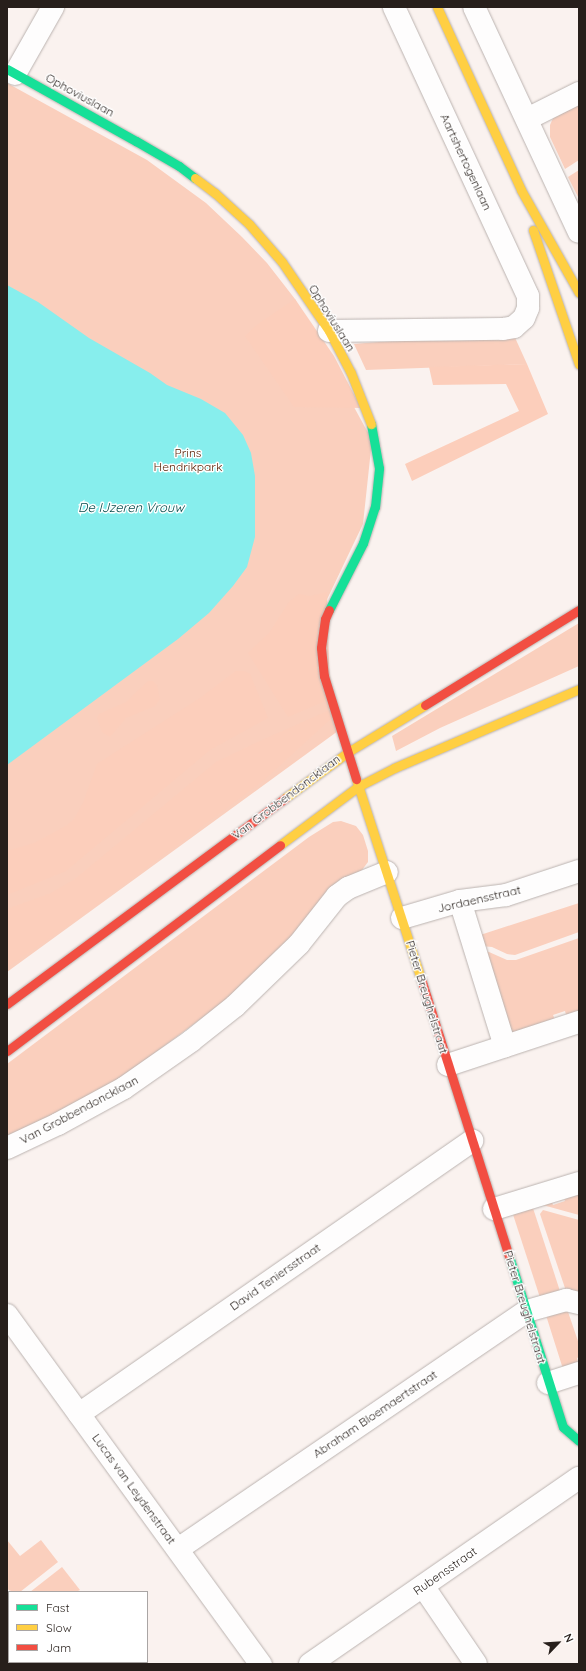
<!DOCTYPE html>
<style>
body{margin:0}
#map{position:relative;width:586px;height:1671px;overflow:hidden;background:#faf2ef;font-family:Quicksand,sans-serif}
div>[style]{position:absolute}
.green>*{inset:0;background:#facfbd;transform-origin:0 0}
.forest>*{inset:0;background:#fccebb}
.water>*{inset:0;background:#87eeed}
.roads{filter:drop-shadow(0 0 1px #bbb3b0) drop-shadow(0 0 1px #bbb3b0)}
.street>*{height:22px;margin:-11px;padding:0 11px;transform-origin:11px;border-radius:11px;background:#fefdfd}
.fast>*{height:9px;margin:-4.5px;padding:0 4.5px;transform-origin:4.5px;border-radius:4.5px;background:#16e098}
.slow>*{height:9px;margin:-4.5px;padding:0 4.5px;transform-origin:4.5px;border-radius:4.5px;background:#ffcf43}
.jam>*{height:9px;margin:-4.5px;padding:0 4.5px;transform-origin:4.5px;border-radius:4.5px;background:#f24e42}
span{translate:-50% -50%;white-space:nowrap;text-align:center;line-height:1.15;-webkit-text-stroke:3px #fff;paint-order:stroke}
.street-label{font-size:12px;color:#271f1b}
.park-label{font-size:12px;color:#571e00}
.water-label{font-size:13px;color:#044b4b;font-style:italic}
.frame{position:absolute;inset:0;border:8px solid #271f1b;pointer-events:none}
.legend{position:absolute;left:8px;top:1591px;width:140px;height:72px;box-sizing:border-box;background:#fff;border:1px solid #a9a5a4;margin:0;padding:5px 7px;list-style:none;font-size:12px;color:#271f1b}
.legend li{display:flex;align-items:center;gap:8px;height:20px}
.legend b{width:20px;border:1px solid #a9a5a4}
.north{position:absolute;left:538px;top:1623px;width:40px;height:40px;-webkit-text-stroke:3px #fff;paint-order:stroke;rotate:65deg;font-size:11px;font-weight:700;line-height:16px;text-align:center;color:#271f1b}
.north::after{content:'';display:block;margin:auto;width:14px;height:18px;background:#271f1b;clip-path:polygon(50% 0,100% 100%,50% 72%,0 100%)}
</style>
<div id="map">
<div class="green">
<div style="clip-path:polygon(7px 83px,147px 160px,206px 203px,242px 237px,267px 263px,295px 299px,372px 440px,363px 524px,321px 612px,338px 731px,7px 972px)"></div>
<div style="clip-path:polygon(579px 102px,579px 160px,565px 169px,550px 137px,550px 125px,554px 116px)"></div>
<div style="clip-path:polygon(579px 170px,579px 199px,568px 177px)"></div>
<div style="clip-path:polygon(512px 331px,527px 364px,366px 370px,354px 344px)"></div>
<div style="clip-path:polygon(579px 623px,579px 666px,440px 728px,396px 751px,392px 736px)"></div>
<div style="clip-path:polygon(341px 821px,356px 826px,363px 835px,368px 851px,368px 862px,362px 870px,355px 875px,299px 932px,229px 998px,117px 1081px,7px 1140px,7px 1064px,309px 837px,333px 822px)"></div>
<div style="clip-path:polygon(579px 903px,579px 932px,515px 955px,507px 954px,492px 947px,481px 946px,477px 936px)"></div>
<div style="clip-path:polygon(579px 938px,579px 1015px,567px 1018px,565px 1011px,553px 1015px,556px 1022px,513px 1036px,482px 951px,489px 952px,507px 960px,516px 960px)"></div>
<div style="clip-path:polygon(579px 1190px,579px 1215px,539px 1204px,551px 1199px,553px 1205px,565px 1201px,563px 1195px)"></div>
<div style="left:532px;top:1205px;width:92px;height:21px;rotate:72deg"></div>
<div style="clip-path:polygon(543px 1210px,579px 1220px,579px 1300px,567px 1294px,540px 1214px)"></div>
<div style="clip-path:polygon(566px 1306px,579px 1344px,579px 1357px,577px 1358px,578px 1364px,563px 1369px,544px 1309px)"></div>
<div style="clip-path:polygon(7px 1540px,20px 1556px,41px 1540px,58px 1562px,20px 1592px,13px 1592px,7px 1589px)"></div>
<div style="clip-path:polygon(62px 1567px,80px 1590px,76px 1592px,30px 1592px)"></div>
<div style="left:17px;top:1662px;width:53px;height:3px"></div>
</div>
<div class="forest">
<div style="clip-path:polygon(295px 299px,334px 356px,361px 408px,294px 407px,245px 336px,258px 324px)"></div>
<div style="clip-path:polygon(527px 364px,548px 414px,412px 481px,405px 464px,519px 411px,506px 384px,433px 385px,429px 367px)"></div>
<div style="clip-path:polygon(327px 592px,330px 699px,288px 717px,248px 653px,269px 633px,289px 602px,299px 594px,310px 596px)"></div>
<div style="clip-path:polygon(236px 671px,244px 671px,250px 674px,268px 718px,210px 750px,66px 871px,7px 895px,7px 851px,34px 843px,66px 826px,74px 819px,83px 803px,97px 764px,197px 700px)"></div>
<div style="clip-path:polygon(148px 681px,153px 681px,157px 685px,160px 699px,155px 706px,126px 718px,110px 737px,102px 732px,97px 718px,99px 714px,126px 702px)"></div>
<div style="clip-path:polygon(332px 709px,334px 716px,263px 781px,83px 915px,7px 968px,7px 909px,51px 893px,75px 879px,216px 762px,262px 740px)"></div>
</div>
<div class="water">
<div style="clip-path:polygon(7px 285px,38px 302px,89px 338px,150px 373px,167px 385px,201px 399px,225px 413px,243px 435px,251px 453px,255px 476px,255px 537px,247px 567px,233px 586px,209px 613px,178px 639px,7px 765px)"></div>
</div>
<div class="roads">
<div class="street">
<div style="left:474px;top:7px;width:248px;rotate:65deg"></div>
<div style="left:15px;top:74px;width:77px;rotate:-60.4deg"></div>
<div style="left:527px;top:119px;width:58px;rotate:-26.6deg"></div>
<div style="left:329px;top:331px;width:174px;rotate:-0.7deg"></div>
<div style="left:503px;top:329px;width:11px;rotate:-10deg"></div>
<div style="left:514px;top:327px;width:13px;rotate:-42deg"></div>
<div style="left:524px;top:318px;width:11px;rotate:-68deg"></div>
<div style="left:528px;top:308px;width:12px;rotate:-90deg"></div>
<div style="left:528px;top:296px;width:319px;rotate:-114.9deg"></div>
<div style="left:460px;top:901px;width:152px;rotate:72.8deg"></div>
<div style="left:402px;top:918px;width:60px;rotate:-16.3deg"></div>
<div style="left:460px;top:901px;width:46px;rotate:-7.4deg"></div>
<div style="left:506px;top:895px;width:77px;rotate:-18.2deg"></div>
<div style="left:448px;top:1065px;width:138px;rotate:-18.2deg"></div>
<div style="left:7px;top:1148px;width:56px;rotate:-25.2deg"></div>
<div style="left:58px;top:1124px;width:75px;rotate:-28.6deg"></div>
<div style="left:124px;top:1088px;width:82px;rotate:-35deg"></div>
<div style="left:191px;top:1041px;width:56px;rotate:-38.5deg"></div>
<div style="left:235px;top:1006px;width:89px;rotate:-44.1deg"></div>
<div style="left:299px;top:944px;width:61px;rotate:-51.6deg"></div>
<div style="left:337px;top:896px;width:14px;rotate:-36deg"></div>
<div style="left:348px;top:888px;width:42px;rotate:-22.3deg"></div>
<div style="left:494px;top:1209px;width:89px;rotate:-17deg"></div>
<div style="left:7px;top:1315px;width:432px;rotate:54deg"></div>
<div style="left:548px;top:1383px;width:33px;rotate:-18deg"></div>
<div style="left:79px;top:1414px;width:479px;rotate:-34.8deg"></div>
<div style="left:178px;top:1549px;width:422px;rotate:-34.3deg"></div>
<div style="left:527px;top:1311px;width:41px;rotate:-15.8deg"></div>
<div style="left:566px;top:1300px;width:13px;rotate:13deg"></div>
<div style="left:423px;top:1586px;width:94px;rotate:55.8deg"></div>
<div style="left:310px;top:1664px;width:327px;rotate:-34.7deg"></div>
</div>
<div class="fast">
<div style="left:7px;top:69px;width:148px;rotate:29.2deg"></div>
<div style="left:136px;top:141px;width:50px;rotate:30.2deg"></div>
<div style="left:179px;top:166px;width:20px;rotate:37deg"></div>
<div style="left:329px;top:610px;width:75px;rotate:-63.1deg"></div>
<div style="left:363px;top:543px;width:38px;rotate:-72deg"></div>
<div style="left:375px;top:507px;width:39px;rotate:-84deg"></div>
<div style="left:379px;top:468px;width:45px;rotate:-100.3deg"></div>
<div style="left:509px;top:1256px;width:179px;rotate:72.5deg"></div>
<div style="left:563px;top:1427px;width:21px;rotate:41deg"></div>
</div>
<div class="slow">
<div style="left:437px;top:7px;width:201px;rotate:65.3deg"></div>
<div style="left:521px;top:190px;width:118px;rotate:60.6deg"></div>
<div style="left:195px;top:178px;width:25px;rotate:37deg"></div>
<div style="left:215px;top:193px;width:46px;rotate:42.4deg"></div>
<div style="left:249px;top:224px;width:50px;rotate:49deg"></div>
<div style="left:282px;top:262px;width:83px;rotate:55.7deg"></div>
<div style="left:329px;top:331px;width:47px;rotate:62.4deg"></div>
<div style="left:351px;top:373px;width:55px;rotate:68.6deg"></div>
<div style="left:533px;top:230px;width:142px;rotate:71.1deg"></div>
<div style="left:356px;top:779px;width:210px;rotate:72deg"></div>
<div style="left:285px;top:798px;width:78px;rotate:-36.1deg"></div>
<div style="left:348px;top:752px;width:90px;rotate:-31.4deg"></div>
<div style="left:280px;top:845px;width:99px;rotate:-36.8deg"></div>
<div style="left:359px;top:786px;width:39px;rotate:-27deg"></div>
<div style="left:394px;top:768px;width:201px;rotate:-23.1deg"></div>
</div>
<div class="jam">
<div style="left:329px;top:610px;width:10px;rotate:114deg"></div>
<div style="left:325px;top:619px;width:29px;rotate:98deg"></div>
<div style="left:321px;top:648px;width:28px;rotate:84deg"></div>
<div style="left:324px;top:676px;width:108px;rotate:72.7deg"></div>
<div style="left:425px;top:705px;width:181px;rotate:-31.7deg"></div>
<div style="left:421px;top:979px;width:291px;rotate:72.4deg"></div>
<div style="left:7px;top:1004px;width:346px;rotate:-36.5deg"></div>
<div style="left:7px;top:1051px;width:342px;rotate:-37deg"></div>
</div>
</div>
<div class="street-label">
<span style="left:80px;top:95px;rotate:29deg">Ophoviuslaan</span>
<span style="left:466px;top:162px;rotate:65deg">Aartshertogenlaan</span>
<span style="left:332px;top:318px;rotate:58deg">Ophoviuslaan</span>
<span style="left:286px;top:797px;rotate:-37deg">Van Grobbendoncklaan</span>
<span style="left:479px;top:899px;rotate:-13deg">Jordaensstraat</span>
<span style="left:427px;top:997px;rotate:73deg">Pieter Breughelstraat</span>
<span style="left:79px;top:1110px;rotate:-28deg">Van Grobbendoncklaan</span>
<span style="left:275px;top:1277px;rotate:-35deg">David Teniersstraat</span>
<span style="left:525px;top:1307px;rotate:73deg">Pieter Breughelstraat</span>
<span style="left:375px;top:1414px;rotate:-34deg">Abraham Bloemaertstraat</span>
<span style="left:134px;top:1489px;rotate:54deg">Lucas van Leydenstraat</span>
<span style="left:445px;top:1571px;rotate:-35deg">Rubensstraat</span>
</div>
<div class="park-label">
<span style="left:188px;top:460px">Prins<br>Hendrikpark</span>
</div>
<div class="water-label">
<span style="left:131px;top:507px">De IJzeren Vrouw</span>
</div>
<div class="frame"></div>
<ul class="legend">
<li><b style="height:5px;background:#16e098"></b>Fast</li>
<li><b style="height:5px;background:#ffcf43"></b>Slow</li>
<li><b style="height:5px;background:#f24e42"></b>Jam</li>
</ul>
<div class="north">N</div>
</div>
